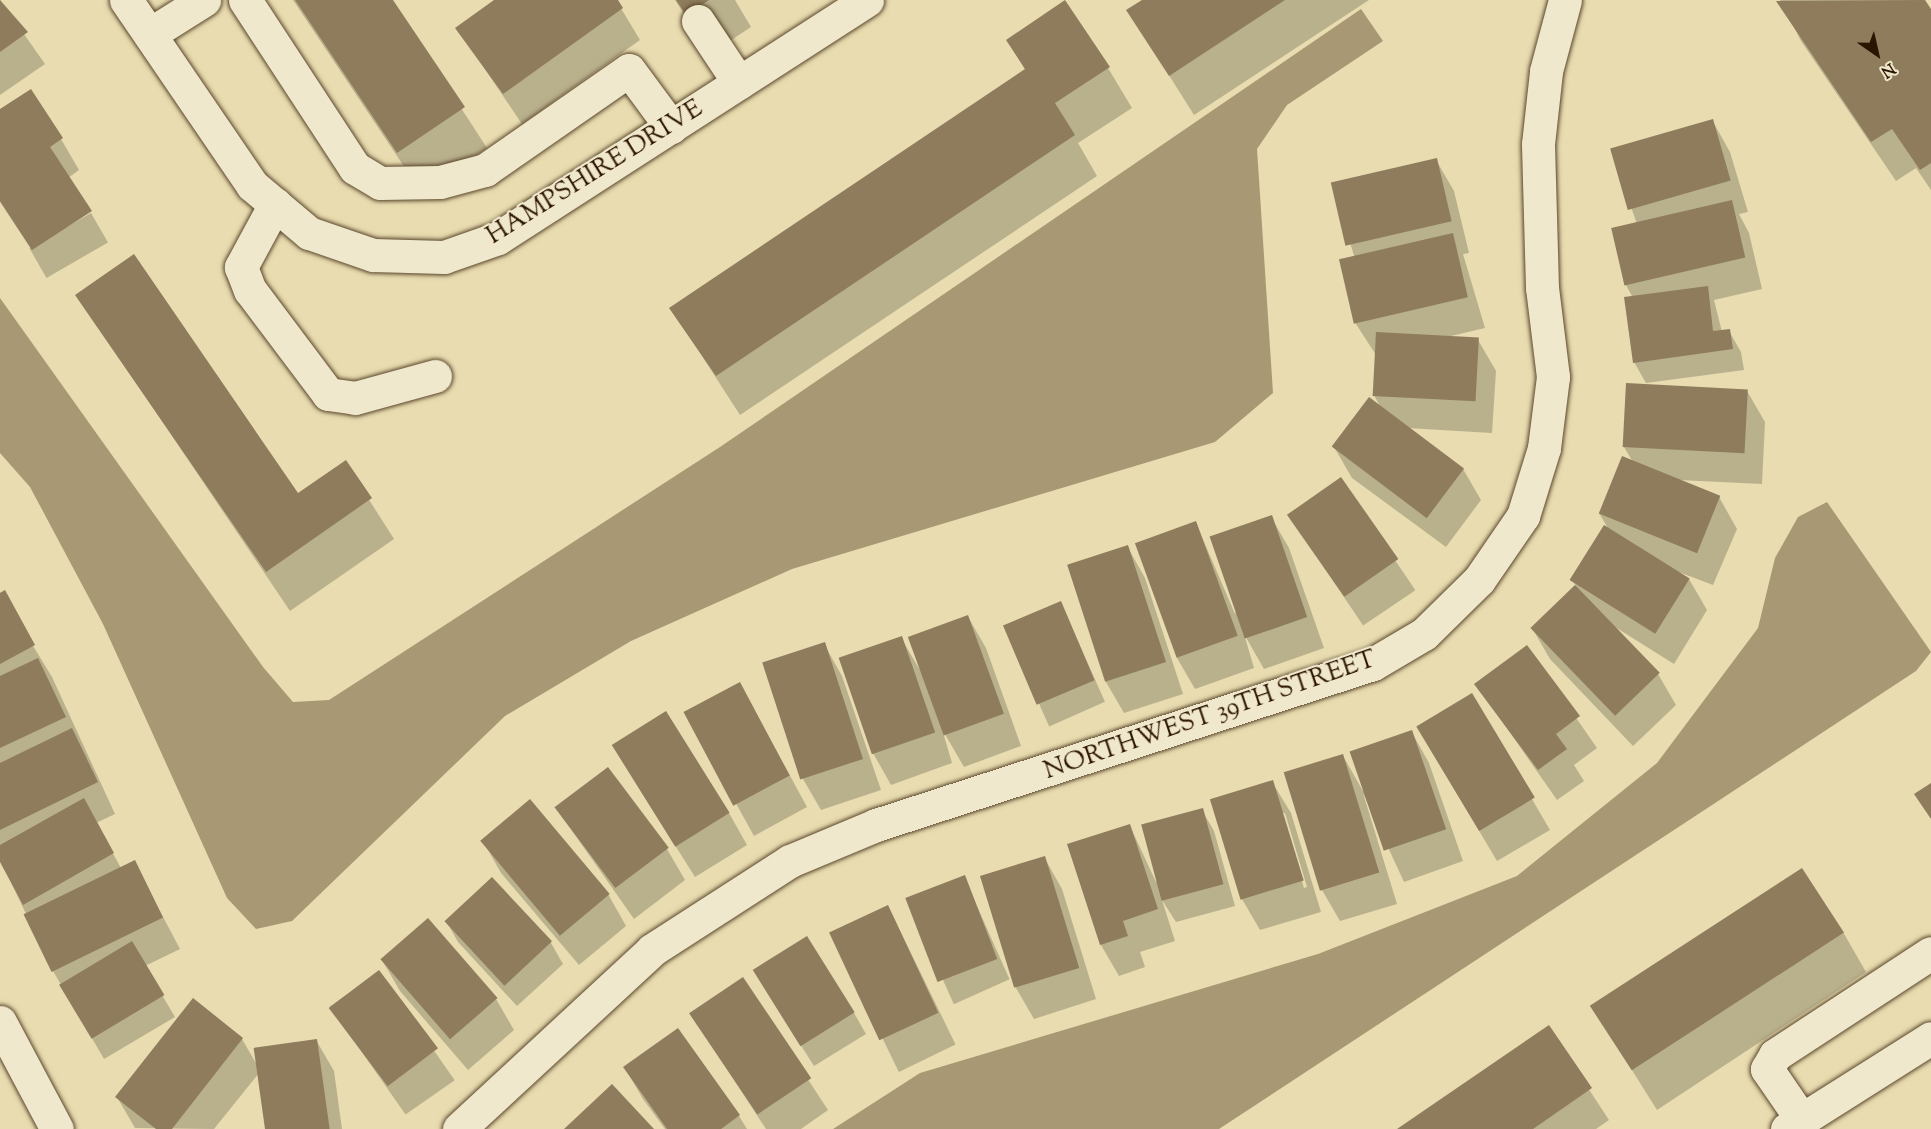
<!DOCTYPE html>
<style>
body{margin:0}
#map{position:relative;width:1931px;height:1129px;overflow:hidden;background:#e8dcb0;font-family:"Sorts Mill Goudy",serif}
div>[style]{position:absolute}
.water>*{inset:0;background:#a89874}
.shadow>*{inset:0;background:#0003;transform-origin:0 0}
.building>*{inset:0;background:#8e7c5c;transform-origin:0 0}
.roads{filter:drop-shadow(0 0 2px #5b472c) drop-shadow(0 0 2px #5b472c)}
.minor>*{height:33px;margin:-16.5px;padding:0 16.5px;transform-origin:16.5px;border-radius:16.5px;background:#f0e8cc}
span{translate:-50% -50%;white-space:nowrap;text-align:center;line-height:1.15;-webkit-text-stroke:4.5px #f0e8cc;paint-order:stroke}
.street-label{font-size:26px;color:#2c1500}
.north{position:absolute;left:1847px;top:24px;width:60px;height:60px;-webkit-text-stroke:4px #f0e8cc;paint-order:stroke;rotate:146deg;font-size:16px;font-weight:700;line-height:24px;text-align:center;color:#2c1500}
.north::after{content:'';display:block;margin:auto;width:21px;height:27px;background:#2c1500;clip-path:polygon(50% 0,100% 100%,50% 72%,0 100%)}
</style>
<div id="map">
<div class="water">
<div style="clip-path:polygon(1361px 9px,1383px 41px,1287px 105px,1257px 149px,1273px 393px,1215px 442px,792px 569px,631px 641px,505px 716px,292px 921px,256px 929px,227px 898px,103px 624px,30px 487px,0 453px,0 298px,263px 667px,293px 702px,329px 700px,720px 447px)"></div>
<div style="clip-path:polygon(1827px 502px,1931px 652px,1916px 671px,1219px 1129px,833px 1129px,920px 1073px,1318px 954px,1517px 876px,1657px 763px,1758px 628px,1775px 558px,1798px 517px)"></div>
</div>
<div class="shadow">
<div style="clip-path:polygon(0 0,45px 64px,0 95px)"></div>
<div style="clip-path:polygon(293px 0,391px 0,487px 148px,421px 192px)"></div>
<div style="clip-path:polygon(496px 0,616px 0,640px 40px,522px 124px,457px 28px)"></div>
<div style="clip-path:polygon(675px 0,735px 0,751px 27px,710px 54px)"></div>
<div style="clip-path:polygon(1144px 0,1369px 0,1194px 115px,1128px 10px)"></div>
<div style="clip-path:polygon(1780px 0,1923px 0,1931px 12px,1931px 190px,1916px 168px,1896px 181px,1801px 41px)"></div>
<div style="clip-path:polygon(1008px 40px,1108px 68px,1132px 108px,1078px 143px,1097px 176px,740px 415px,671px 308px,1026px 71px)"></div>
<div style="clip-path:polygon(0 111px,61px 139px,79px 170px,68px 178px,90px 210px,31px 249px,0 202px)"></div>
<div style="clip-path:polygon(1712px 120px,1730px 152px,1748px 212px,1739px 214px,1749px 233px,1762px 289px,1714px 300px,1722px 332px,1729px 331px,1741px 352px,1744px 370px,1646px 383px,1634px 362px,1633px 298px,1626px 285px,1637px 224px,1611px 150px)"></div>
<div style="clip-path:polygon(1436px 160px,1454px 191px,1469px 253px,1463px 254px,1485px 328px,1447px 337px,1478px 340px,1496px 371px,1492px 433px,1407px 428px,1463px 469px,1481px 500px,1446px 547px,1352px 478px,1334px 447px,1381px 408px,1374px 395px,1376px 355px,1356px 324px,1341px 262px,1355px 259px,1333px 186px)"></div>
<div style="left:91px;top:213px;width:34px;height:71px;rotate:60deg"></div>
<div style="clip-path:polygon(77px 295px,298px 495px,345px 462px,394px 539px,290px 611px)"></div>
<div style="clip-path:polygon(1747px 391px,1765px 422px,1762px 484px,1678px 480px,1719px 497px,1737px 529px,1713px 585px,1676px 571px,1689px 579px,1707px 610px,1674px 664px,1615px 627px,1658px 674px,1676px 705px,1633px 746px,1550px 659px,1532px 628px,1576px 586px,1572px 580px,1609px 530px,1599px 513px,1633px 462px,1624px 447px)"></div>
<div style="left:1341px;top:480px;width:133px;height:63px;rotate:56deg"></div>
<div style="clip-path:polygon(1271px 517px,1289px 548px,1324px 648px,1264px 669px,1244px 634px,1254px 668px,1195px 689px,1177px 658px,1196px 523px,1235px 614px)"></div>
<div style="clip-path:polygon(1127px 546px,1145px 578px,1183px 694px,1124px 713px,1106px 682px,1069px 566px)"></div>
<div style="clip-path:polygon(0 592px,52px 677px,115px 814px,96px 823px,121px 868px,134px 862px,180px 949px,145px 966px,175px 1017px,104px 1059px,53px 971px,0 859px)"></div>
<div style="left:1061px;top:603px;width:108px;height:61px;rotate:66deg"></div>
<div style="clip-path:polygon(968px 617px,986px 648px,1021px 746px,964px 767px,942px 729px,952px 763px,891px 785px,873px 753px,901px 638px,920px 670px)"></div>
<div style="clip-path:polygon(824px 644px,842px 676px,881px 790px,821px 810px,803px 779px)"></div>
<div style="clip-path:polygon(1527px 647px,1597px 748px,1574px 765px,1584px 781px,1557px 800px,1476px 684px)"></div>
<div style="clip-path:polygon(1471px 695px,1550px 830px,1497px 861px,1436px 758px)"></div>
<div style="clip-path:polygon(686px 713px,757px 715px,807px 807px,754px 836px)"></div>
<div style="clip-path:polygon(1411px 731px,1429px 763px,1463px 861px,1404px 882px,1363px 793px,1397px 904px,1340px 921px,1322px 890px,1343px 756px,1363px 791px)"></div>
<div style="clip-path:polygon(632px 777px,729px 813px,747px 845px,695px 877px)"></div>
<div style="clip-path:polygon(evenodd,1272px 782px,1291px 813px,1321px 912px,1260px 930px,1242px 899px,1212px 800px,1272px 782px,1282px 813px,1285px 813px,1307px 887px,1304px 888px,1282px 813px)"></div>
<div style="clip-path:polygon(556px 808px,667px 849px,685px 880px,634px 919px)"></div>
<div style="clip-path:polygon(1202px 810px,1214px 831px,1235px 906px,1176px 922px,1162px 900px,1175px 941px,1140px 952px,1145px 967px,1119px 976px,1101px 945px,1130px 826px,1156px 882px)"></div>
<div style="clip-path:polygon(483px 841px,608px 894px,626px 926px,579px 965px,501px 873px)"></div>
<div style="clip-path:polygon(1044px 857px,1062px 889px,1096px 999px,1034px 1019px,1016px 988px)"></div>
<div style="left:964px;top:877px;width:112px;height:61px;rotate:66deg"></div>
<div style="clip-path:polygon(492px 879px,551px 943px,563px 964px,517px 1006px,458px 942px,446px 921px)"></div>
<div style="left:888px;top:906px;width:154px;height:63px;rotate:64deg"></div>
<div style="clip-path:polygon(428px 920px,496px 999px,514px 1030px,468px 1070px,400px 991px,382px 960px)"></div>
<div style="clip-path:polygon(1843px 932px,1866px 972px,1657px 1110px,1593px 1008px)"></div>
<div style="left:379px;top:972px;width:132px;height:60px;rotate:55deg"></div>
<div style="clip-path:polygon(742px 979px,828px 1110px,801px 1129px,766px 1129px,691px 1014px)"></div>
<div style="clip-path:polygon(767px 992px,854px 1013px,866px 1034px,814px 1066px)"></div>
<div style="clip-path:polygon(193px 1001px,242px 1039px,257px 1065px,316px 1040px,334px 1071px,342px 1129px,266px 1129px,259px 1073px,214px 1129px,135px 1128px,117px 1097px)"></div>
<div style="clip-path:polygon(1548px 1027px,1609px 1120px,1596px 1129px,1400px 1129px)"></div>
<div style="clip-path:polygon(678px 1030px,739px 1116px,747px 1129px,665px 1129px,643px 1099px,625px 1068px)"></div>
</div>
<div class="building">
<div style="clip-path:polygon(0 0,28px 32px,0 52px)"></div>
<div style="clip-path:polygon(295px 0,393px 0,465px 107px,397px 153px)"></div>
<div style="clip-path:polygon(494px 0,618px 0,623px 8px,503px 94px,455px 28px)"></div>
<div style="clip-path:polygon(676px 0,709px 0,686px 15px)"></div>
<div style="clip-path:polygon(1065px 0,1110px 67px,1055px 103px,1075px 135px,716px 376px,669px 308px,1025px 69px,1006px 40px)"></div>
<div style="clip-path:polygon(1142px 0,1285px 0,1169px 76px,1126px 10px)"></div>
<div style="clip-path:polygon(1925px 0,1931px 9px,1931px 163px,1920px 170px,1892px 129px,1871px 142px,1776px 1px)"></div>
<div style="clip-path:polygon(31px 89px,63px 138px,50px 147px,92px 211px,32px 250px,0 201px,0 109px)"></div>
<div style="left:1713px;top:119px;width:64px;height:107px;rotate:74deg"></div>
<div style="left:1437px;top:158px;width:65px;height:109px;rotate:77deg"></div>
<div style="left:1732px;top:200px;width:59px;height:124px;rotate:77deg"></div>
<div style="left:1453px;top:233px;width:66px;height:117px;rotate:77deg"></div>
<div style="clip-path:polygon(134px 254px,298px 493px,346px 460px,372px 498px,266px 572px,75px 295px)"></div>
<div style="clip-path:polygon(1708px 286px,1713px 331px,1730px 329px,1733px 349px,1633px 363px,1624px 297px)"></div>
<div style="left:1376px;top:332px;width:103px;height:64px;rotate:3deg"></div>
<div style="left:1626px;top:383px;width:122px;height:64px;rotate:3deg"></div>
<div style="left:1369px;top:397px;width:119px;height:62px;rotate:37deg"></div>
<div style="left:1622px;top:456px;width:106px;height:62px;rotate:22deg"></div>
<div style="left:1341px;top:477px;width:100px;height:66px;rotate:55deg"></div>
<div style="left:1272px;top:515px;width:108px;height:66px;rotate:71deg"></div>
<div style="left:1196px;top:521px;width:122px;height:65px;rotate:70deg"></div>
<div style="left:1604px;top:525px;width:101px;height:65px;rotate:32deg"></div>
<div style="left:1128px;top:545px;width:123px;height:64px;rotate:72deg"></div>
<div style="left:1575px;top:585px;width:122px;height:62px;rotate:46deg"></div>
<div style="clip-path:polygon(5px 590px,35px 645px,0 664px,0 593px)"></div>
<div style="left:1061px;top:601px;width:86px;height:63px;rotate:67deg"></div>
<div style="left:968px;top:615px;width:105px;height:64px;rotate:70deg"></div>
<div style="left:902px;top:636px;width:102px;height:67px;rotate:71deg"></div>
<div style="left:825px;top:642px;width:123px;height:66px;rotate:72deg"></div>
<div style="clip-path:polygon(1527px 645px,1580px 716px,1556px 734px,1567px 749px,1538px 770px,1474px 684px)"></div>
<div style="clip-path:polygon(38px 658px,66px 717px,0 748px,0 676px)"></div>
<div style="left:740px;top:682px;width:106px;height:64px;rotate:62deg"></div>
<div style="left:1472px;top:693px;width:122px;height:65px;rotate:59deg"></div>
<div style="left:666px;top:711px;width:120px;height:64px;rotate:58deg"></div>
<div style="clip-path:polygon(72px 728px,98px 782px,0 830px,0 763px)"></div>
<div style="left:1412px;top:730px;width:105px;height:66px;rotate:71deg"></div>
<div style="left:1343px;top:754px;width:124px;height:62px;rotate:73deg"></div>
<div style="left:608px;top:767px;width:101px;height:67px;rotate:53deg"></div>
<div style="left:1273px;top:780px;width:105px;height:66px;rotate:73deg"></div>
<div style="clip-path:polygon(1931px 783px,1931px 819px,1914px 794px)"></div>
<div style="clip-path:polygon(84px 798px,114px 853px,23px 905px,0 862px,0 845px)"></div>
<div style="left:530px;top:799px;width:124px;height:65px;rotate:50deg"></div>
<div style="left:1203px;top:808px;width:79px;height:64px;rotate:75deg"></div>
<div style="clip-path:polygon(1130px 824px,1158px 909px,1123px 921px,1128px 936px,1100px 945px,1067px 844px)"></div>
<div style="left:1045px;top:856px;width:117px;height:68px;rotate:73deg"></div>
<div style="left:135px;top:860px;width:64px;height:124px;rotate:64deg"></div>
<div style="left:1802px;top:868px;width:77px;height:253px;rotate:57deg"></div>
<div style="left:965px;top:875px;width:90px;height:64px;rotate:69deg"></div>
<div style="left:492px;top:877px;width:88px;height:65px;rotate:47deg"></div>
<div style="left:888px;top:905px;width:119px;height:65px;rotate:65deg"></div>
<div style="left:428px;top:918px;width:106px;height:63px;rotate:49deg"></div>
<div style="left:807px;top:936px;width:90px;height:64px;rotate:58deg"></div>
<div style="left:132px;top:941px;width:63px;height:85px;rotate:59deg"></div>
<div style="left:379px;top:970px;width:98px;height:63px;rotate:53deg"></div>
<div style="left:743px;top:977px;width:122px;height:65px;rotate:56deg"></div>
<div style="clip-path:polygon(193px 998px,243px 1038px,172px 1129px,156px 1129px,115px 1097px)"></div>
<div style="clip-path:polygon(1549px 1025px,1592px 1088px,1533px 1129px,1397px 1129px)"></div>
<div style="clip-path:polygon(678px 1028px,740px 1115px,721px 1129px,667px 1129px,623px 1067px)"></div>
<div style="left:317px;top:1039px;width:91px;height:64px;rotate:82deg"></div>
<div style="clip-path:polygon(612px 1084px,654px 1129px,564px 1129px)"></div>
</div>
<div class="roads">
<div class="minor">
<div style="left:126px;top:0;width:224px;rotate:55.7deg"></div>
<div style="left:252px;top:185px;width:75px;rotate:40.1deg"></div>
<div style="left:309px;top:233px;width:68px;rotate:19deg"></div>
<div style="left:373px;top:255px;width:71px;rotate:1.6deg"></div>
<div style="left:444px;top:257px;width:57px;rotate:-19.4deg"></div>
<div style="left:498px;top:238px;width:439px;rotate:-32.8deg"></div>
<div style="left:245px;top:0;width:201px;rotate:56.8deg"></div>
<div style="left:355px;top:168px;width:29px;rotate:31deg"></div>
<div style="left:380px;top:183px;width:60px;rotate:-1deg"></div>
<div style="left:440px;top:182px;width:47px;rotate:-14.9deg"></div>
<div style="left:485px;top:170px;width:175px;rotate:-34.8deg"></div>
<div style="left:629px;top:70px;width:71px;rotate:53.6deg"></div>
<div style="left:698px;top:21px;width:74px;rotate:56.5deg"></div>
<div style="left:150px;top:34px;width:64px;rotate:-32.2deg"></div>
<div style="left:275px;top:204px;width:72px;rotate:118.4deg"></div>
<div style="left:241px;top:267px;width:25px;rotate:69deg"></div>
<div style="left:250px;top:290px;width:130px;rotate:53.1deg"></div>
<div style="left:328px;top:394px;width:27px;rotate:8deg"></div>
<div style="left:355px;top:398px;width:83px;rotate:-15.4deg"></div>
<div style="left:0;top:1022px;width:121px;rotate:62deg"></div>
<div style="left:1802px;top:1120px;width:62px;rotate:-124.5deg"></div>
<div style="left:1767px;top:1069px;width:16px;rotate:-60deg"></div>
<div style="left:1775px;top:1055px;width:186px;rotate:-33.2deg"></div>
<div style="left:459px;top:1129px;width:263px;rotate:-42.8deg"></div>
<div style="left:652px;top:950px;width:164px;rotate:-32.8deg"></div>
<div style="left:790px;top:861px;width:93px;rotate:-22.7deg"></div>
<div style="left:876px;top:825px;width:522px;rotate:-17.95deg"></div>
<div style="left:1373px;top:664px;width:59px;rotate:-30.5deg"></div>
<div style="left:1424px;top:634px;width:77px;rotate:-44.5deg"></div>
<div style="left:1479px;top:580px;width:78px;rotate:-55.5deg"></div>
<div style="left:1523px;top:516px;width:71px;rotate:-72.8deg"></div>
<div style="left:1544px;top:448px;width:72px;rotate:-82.8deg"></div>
<div style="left:1553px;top:377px;width:90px;rotate:-97deg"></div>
<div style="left:1542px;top:288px;width:144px;rotate:-91.6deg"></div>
<div style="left:1538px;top:144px;width:73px;rotate:-83.7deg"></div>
<div style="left:1546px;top:71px;width:73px;rotate:-75deg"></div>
<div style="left:1787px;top:1129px;width:170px;rotate:-32.3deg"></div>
</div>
</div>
<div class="street-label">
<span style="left:595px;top:173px;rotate:-32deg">HAMPSHIRE DRIVE</span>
<span style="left:1210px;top:716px;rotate:-19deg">NORTHWEST 39TH STREET</span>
</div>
<div class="north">N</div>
</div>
